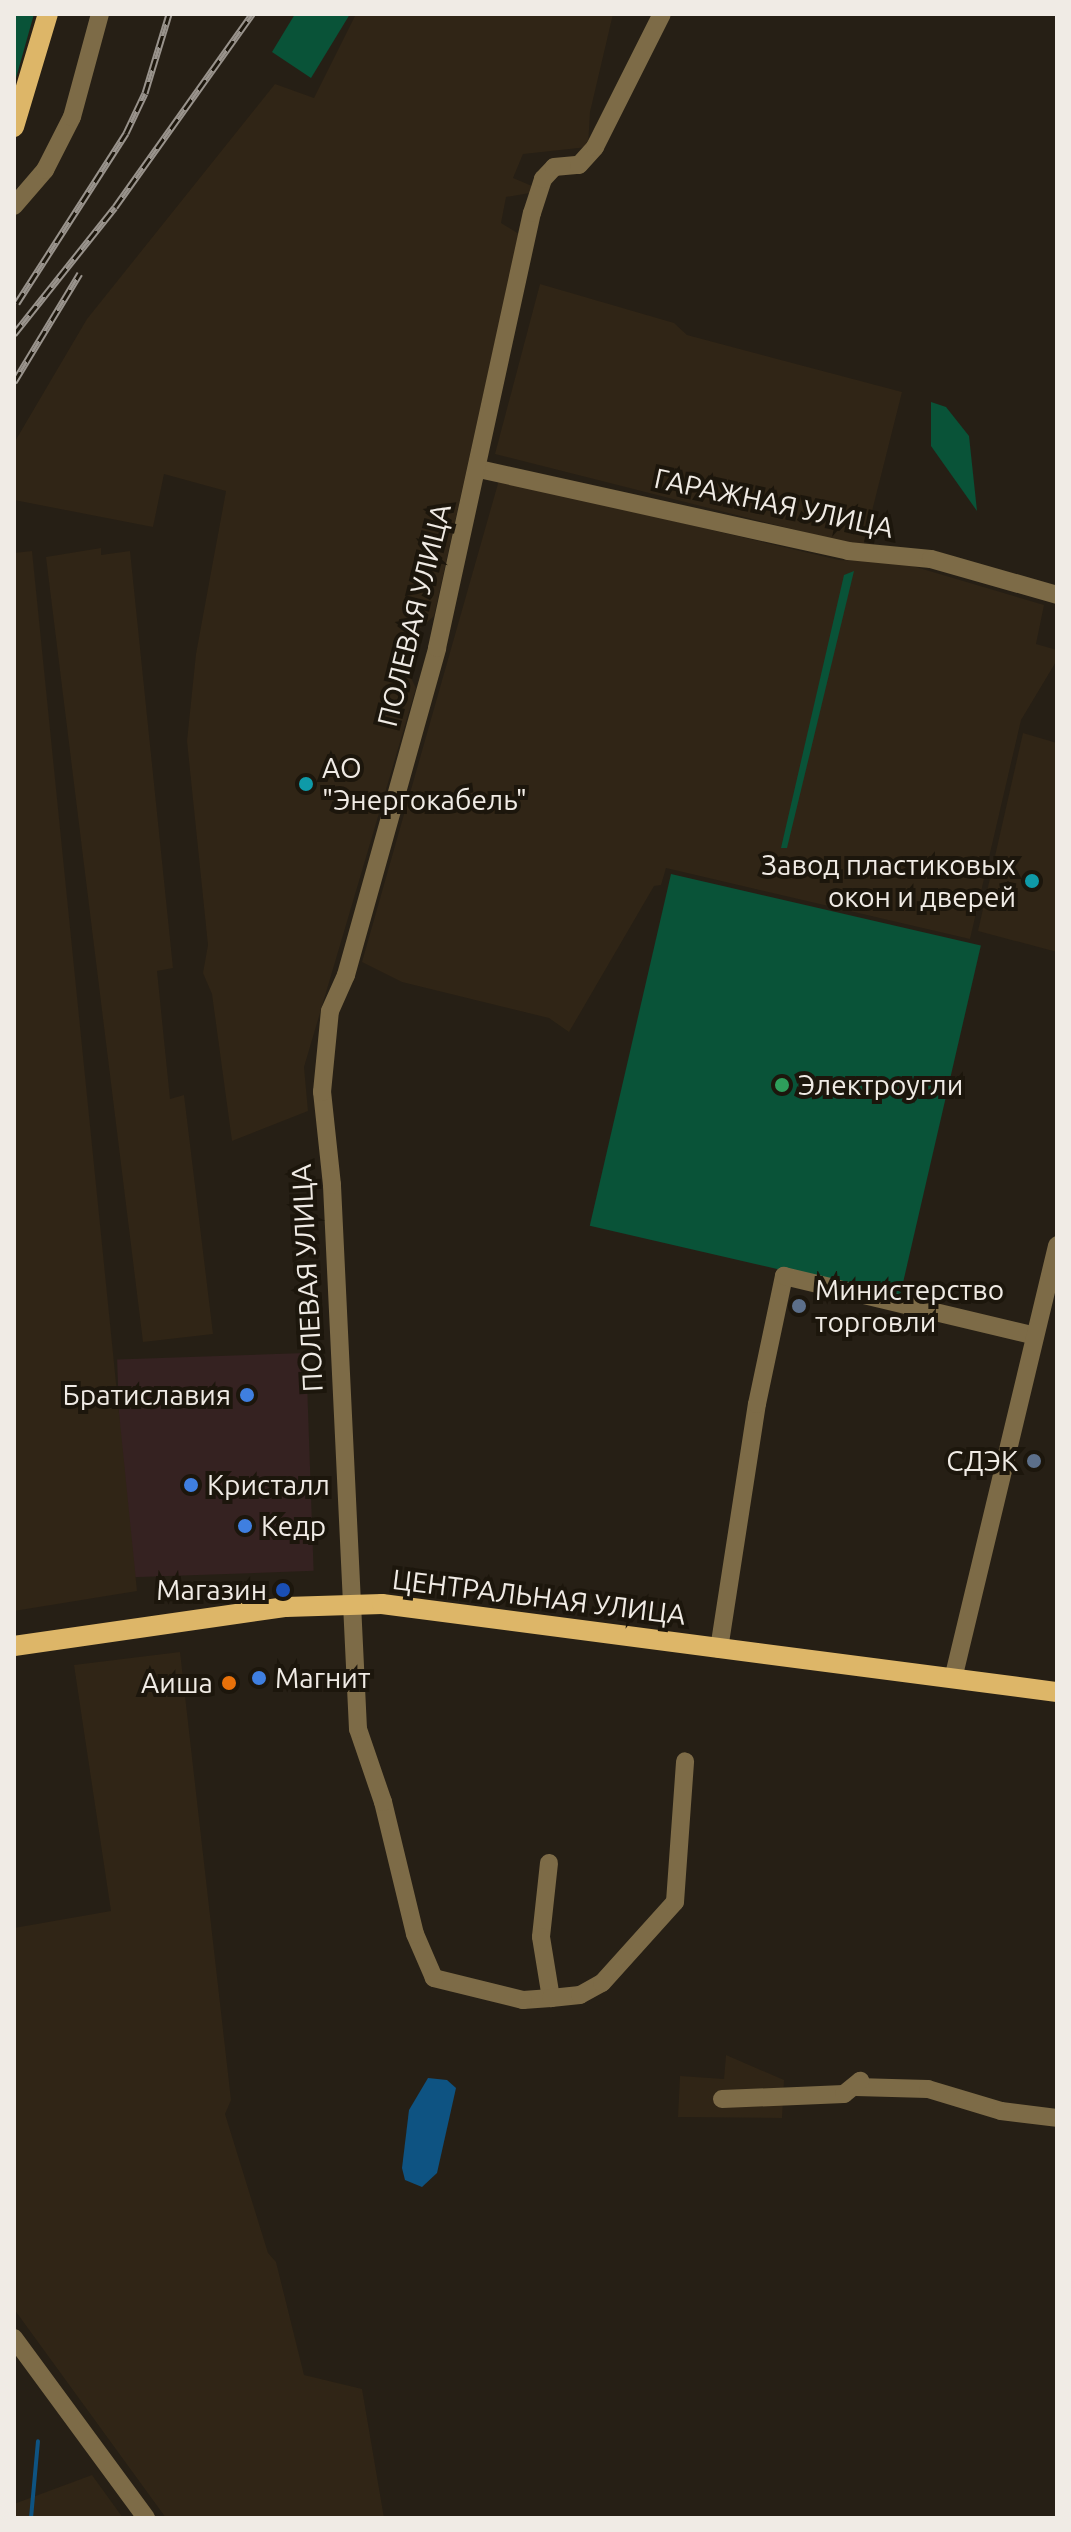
<!DOCTYPE html>
<meta charset="utf-8">
<style>
body{margin:0}
#map{position:relative;width:1071px;height:2532px;overflow:hidden;background:#261f15;font-family:Ubuntu,sans-serif}
div>[style]{position:absolute}
.commercial>*{inset:0;background:#352221;transform-origin:0 0}
.built>*{inset:0;background:#302516}
.green>*{inset:0;background:#095338;transform-origin:0 0}
.water>*{inset:0;background:#0e5382}
.stream>*{height:4px;margin:-2px;padding:0 2px;transform-origin:2px;border-radius:2px;background:#0e5382}
.minor>*{height:18px;margin:-9px;padding:0 9px;transform-origin:9px;border-radius:9px;background:#7d6b47}
.major>*{height:20px;margin:-10px;padding:0 10px;transform-origin:10px;border-radius:10px;background:#ddb668}
.rail>*{height:7px;margin-top:-3.5px;transform-origin:0;background:repeating-linear-gradient(90deg,#1c160c 0 12px,#99938c 0 24px);box-sizing:border-box;border-block:2px solid #99938c}
.dots>*{width:22px;height:22px;translate:-50% -50%;box-sizing:border-box;border:4px solid #1c160c;border-radius:50%}
span{translate:-50% -50%;white-space:nowrap;text-align:center;line-height:1.15;-webkit-text-stroke:8px #1c160c;paint-order:stroke}
.street-label{font-size:28px;color:#f0ebe5}
.poi-label{font-size:28px;color:#f0ebe5}
.left{translate:0 -50%;text-align:left}
.right{translate:-100% -50%;text-align:right}
.frame{position:absolute;inset:0;border:16px solid #f0ebe5;pointer-events:none}
</style>
<div id="map">
<div class="commercial">
<div style="left:306px;top:1353px;width:218px;height:189px;rotate:88deg"></div>
</div>
<div class="built">
<div style="clip-path:polygon(356px 14px,613px 14px,590px 112px,588px 147px,523px 154px,513px 178px,532px 186px,530px 193px,506px 197px,501px 223px,519px 234px,434px 616px,406px 641px,402px 660px,416px 688px,304px 1067px,308px 1111px,232px 1141px,212px 994px,203px 973px,208px 945px,187px 741px,196px 654px,226px 491px,164px 474px,153px 527px,14px 500px,14px 443px,87px 319px,275px 84px,314px 98px)"></div>
<div style="clip-path:polygon(540px 284px,674px 323px,687px 335px,902px 392px,863px 547px,495px 454px)"></div>
<div style="clip-path:polygon(499px 480px,839px 560px,899px 562px,1044px 605px,1036px 644px,1057px 650px,1057px 660px,1021px 720px,970px 939px,666px 868px,661px 885px,654px 886px,569px 1032px,549px 1018px,402px 982px,362px 962px)"></div>
<div style="clip-path:polygon(101px 548px,101px 555px,130px 551px,173px 968px,157px 971px,164px 1040px,170px 1099px,184px 1095px,213px 1334px,143px 1342px,46px 557px)"></div>
<div style="clip-path:polygon(32px 551px,137px 1591px,14px 1611px,14px 553px)"></div>
<div style="clip-path:polygon(1023px 733px,1057px 743px,1057px 952px,978px 931px)"></div>
<div style="clip-path:polygon(180px 1652px,231px 2100px,225px 2114px,268px 2253px,276px 2262px,304px 2375px,362px 2389px,384px 2518px,166px 2518px,14px 2309px,14px 1928px,111px 1911px,74px 1665px)"></div>
<div style="clip-path:polygon(726px 2055px,784px 2080px,782px 2118px,678px 2117px,680px 2076px,724px 2079px)"></div>
<div style="clip-path:polygon(92px 2475px,123px 2518px,14px 2518px,14px 2504px)"></div>
</div>
<div class="green">
<div style="clip-path:polygon(14px 14px,34px 14px,14px 85px)"></div>
<div style="clip-path:polygon(295px 14px,350px 14px,311px 78px,272px 52px)"></div>
<div style="clip-path:polygon(931px 402px,946px 407px,969px 436px,977px 511px,931px 446px)"></div>
<div style="clip-path:polygon(854px 571px,787px 848px,781px 848px,844px 575px)"></div>
<div style="left:671px;top:874px;width:318px;height:361px;rotate:13deg"></div>
</div>
<div class="water">
<div style="clip-path:polygon(428px 2078px,447px 2080px,456px 2088px,437px 2173px,422px 2187px,405px 2180px,402px 2168px,409px 2110px)"></div>
</div>
<div class="stream">
<div style="left:31px;top:2518px;width:77px;rotate:-84.8deg"></div>
</div>
<div class="minor">
<div style="left:14px;top:206px;width:48px;rotate:-49.3deg"></div>
<div style="left:45px;top:170px;width:59px;rotate:-63deg"></div>
<div style="left:72px;top:117px;width:107px;rotate:-74.8deg"></div>
<div style="left:479px;top:469px;width:378px;rotate:12.5deg"></div>
<div style="left:848px;top:551px;width:83px;rotate:5.5deg"></div>
<div style="left:931px;top:559px;width:131px;rotate:15.9deg"></div>
<div style="left:719px;top:1649px;width:248px;rotate:-81.2deg"></div>
<div style="left:757px;top:1404px;width:131px;rotate:-78.1deg"></div>
<div style="left:784px;top:1276px;width:258px;rotate:13.4deg"></div>
<div style="left:953px;top:1679px;width:446px;rotate:-76.5deg"></div>
<div style="left:549px;top:1863px;width:74px;rotate:96.2deg"></div>
<div style="left:541px;top:1937px;width:62px;rotate:80.7deg"></div>
<div style="left:551px;top:1998px;width:28px;rotate:176deg"></div>
<div style="left:523px;top:2000px;width:92px;rotate:-166.1deg"></div>
<div style="left:434px;top:1978px;width:48px;rotate:-113.4deg"></div>
<div style="left:415px;top:1934px;width:136px;rotate:-103.6deg"></div>
<div style="left:383px;top:1802px;width:77px;rotate:-108.9deg"></div>
<div style="left:358px;top:1729px;width:545px;rotate:-92.74deg"></div>
<div style="left:332px;top:1185px;width:94px;rotate:-96.1deg"></div>
<div style="left:322px;top:1092px;width:81px;rotate:-84.4deg"></div>
<div style="left:330px;top:1011px;width:39px;rotate:-66deg"></div>
<div style="left:346px;top:975px;width:339px;rotate:-74.4deg"></div>
<div style="left:437px;top:648px;width:445px;rotate:-77.7deg"></div>
<div style="left:532px;top:213px;width:36px;rotate:-72deg"></div>
<div style="left:543px;top:179px;width:16px;rotate:-47deg"></div>
<div style="left:554px;top:167px;width:25px;rotate:-5deg"></div>
<div style="left:579px;top:165px;width:24px;rotate:-48deg"></div>
<div style="left:595px;top:147px;width:149px;rotate:-63.3deg"></div>
<div style="left:551px;top:1998px;width:29px;rotate:-6deg"></div>
<div style="left:580px;top:1995px;width:25px;rotate:-29deg"></div>
<div style="left:602px;top:1983px;width:109px;rotate:-48deg"></div>
<div style="left:675px;top:1902px;width:141px;rotate:-85.9deg"></div>
<div style="left:860px;top:2081px;width:7px;rotate:124deg"></div>
<div style="left:856px;top:2087px;width:72px;rotate:1.6deg"></div>
<div style="left:928px;top:2089px;width:76px;rotate:16.8deg"></div>
<div style="left:1001px;top:2111px;width:56px;rotate:7.1deg"></div>
<div style="left:722px;top:2099px;width:122px;rotate:-2.3deg"></div>
<div style="left:844px;top:2094px;width:21px;rotate:-39deg"></div>
<div style="left:14px;top:2338px;width:223px;rotate:53.7deg"></div>
</div>
<div class="major">
<div style="left:14px;top:127px;width:118px;rotate:-73.3deg"></div>
<div style="left:14px;top:1646px;width:275px;rotate:-8.2deg"></div>
<div style="left:286px;top:1607px;width:96px;rotate:-1.8deg"></div>
<div style="left:382px;top:1604px;width:681px;rotate:7.43deg"></div>
</div>
<div class="rail">
<div style="left:17px;top:303px;width:202px;rotate:-57.3deg"></div>
<div style="left:126px;top:133px;width:44px;rotate:-64.6deg"></div>
<div style="left:145px;top:93px;width:83px;rotate:-73.1deg"></div>
<div style="left:14px;top:334px;width:162px;rotate:-51.5deg"></div>
<div style="left:115px;top:207px;width:237px;rotate:-54.6deg"></div>
<div style="left:14px;top:382px;width:127px;rotate:-58.8deg"></div>
</div>
<div class="dots">
<div style="left:306px;top:784px;background:#0f9aa8"></div>
<div style="left:1032px;top:881px;background:#0f9aa8"></div>
<div style="left:782px;top:1085px;background:#2e9e5b"></div>
<div style="left:799px;top:1306px;background:#5c6f8a"></div>
<div style="left:247px;top:1395px;background:#3f7fe0"></div>
<div style="left:1034px;top:1461px;background:#5c6f8a"></div>
<div style="left:191px;top:1485px;background:#3f7fe0"></div>
<div style="left:245px;top:1526px;background:#3f7fe0"></div>
<div style="left:283px;top:1590px;background:#1a4fb4"></div>
<div style="left:259px;top:1678px;background:#3f7fe0"></div>
<div style="left:229px;top:1683px;background:#e8710a"></div>
</div>
<div class="street-label">
<span style="left:774px;top:503px;rotate:12deg">ГАРАЖНАЯ УЛИЦА</span>
<span style="left:414px;top:615px;rotate:-76deg">ПОЛЕВАЯ УЛИЦА</span>
<span style="left:307px;top:1278px;rotate:-93deg">ПОЛЕВАЯ УЛИЦА</span>
<span style="left:539px;top:1597px;rotate:7deg">ЦЕНТРАЛЬНАЯ УЛИЦА</span>
</div>
<div class="poi-label">
<span class="left" style="left:322px;top:784px">АО<br>"Энергокабель"</span>
<span class="right" style="left:1016px;top:881px">Завод пластиковых<br>окон и дверей</span>
<span class="left" style="left:798px;top:1085px">Электроугли</span>
<span class="left" style="left:815px;top:1306px">Министерство<br>торговли</span>
<span class="right" style="left:231px;top:1395px">Братиславия</span>
<span class="right" style="left:1018px;top:1461px">СДЭК</span>
<span class="left" style="left:207px;top:1485px">Кристалл</span>
<span class="left" style="left:261px;top:1526px">Кедр</span>
<span class="right" style="left:267px;top:1590px">Магазин</span>
<span class="left" style="left:275px;top:1678px">Магнит</span>
<span class="right" style="left:213px;top:1683px">Аиша</span>
</div>
<div class="frame"></div>
</div>
